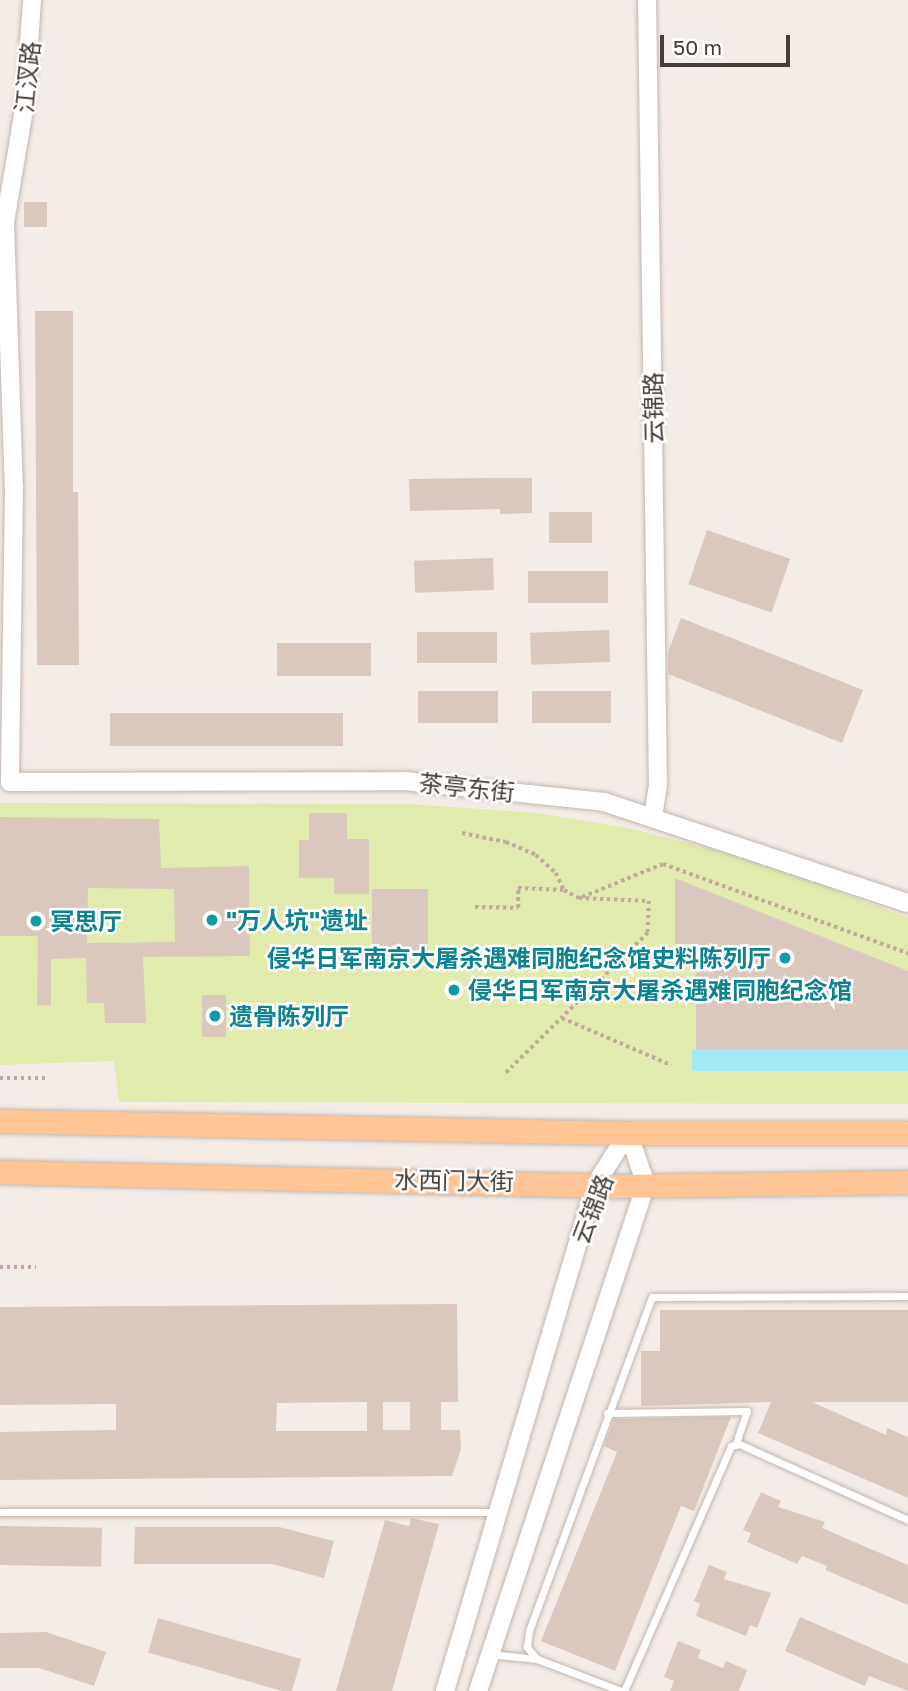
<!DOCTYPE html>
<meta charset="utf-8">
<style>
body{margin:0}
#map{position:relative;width:908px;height:1691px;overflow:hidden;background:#f4ede7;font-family:"Golos Text","Noto Sans SC",sans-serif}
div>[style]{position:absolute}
.green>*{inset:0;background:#e0ebad}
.water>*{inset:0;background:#a0e9f5;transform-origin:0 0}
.building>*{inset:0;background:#dac8bf;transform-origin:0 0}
.path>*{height:3.5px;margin-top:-1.75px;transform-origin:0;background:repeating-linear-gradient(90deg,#c3a999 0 3.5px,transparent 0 7px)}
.roads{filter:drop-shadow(0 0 2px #c4b5ac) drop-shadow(0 0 2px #c4b5ac)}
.service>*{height:7px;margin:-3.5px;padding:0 3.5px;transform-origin:3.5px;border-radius:3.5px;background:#fff}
.tertiary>*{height:18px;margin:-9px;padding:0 9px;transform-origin:9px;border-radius:9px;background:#fff}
.primary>*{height:23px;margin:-11.5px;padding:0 11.5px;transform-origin:11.5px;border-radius:11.5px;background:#ffc595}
.dots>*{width:19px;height:19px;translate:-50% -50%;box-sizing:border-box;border:4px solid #fff;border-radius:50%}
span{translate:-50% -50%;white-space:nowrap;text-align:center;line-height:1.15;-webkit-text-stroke:5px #fff;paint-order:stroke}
.street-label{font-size:24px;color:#483c35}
.culture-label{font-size:24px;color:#0d838f;font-weight:700}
.left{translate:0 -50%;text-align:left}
.right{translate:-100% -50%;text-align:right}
.scale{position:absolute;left:660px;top:35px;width:130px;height:32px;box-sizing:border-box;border:4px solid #483c35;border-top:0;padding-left:9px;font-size:21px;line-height:24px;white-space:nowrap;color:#483c35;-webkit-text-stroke:5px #fff;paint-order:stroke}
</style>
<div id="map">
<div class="green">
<div style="clip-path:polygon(0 803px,408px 804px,538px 813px,633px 829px,762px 862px,908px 918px,908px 1104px,119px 1102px,114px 1061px,0 1065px)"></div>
</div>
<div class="water">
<div style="left:692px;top:1049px;width:216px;height:22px"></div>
</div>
<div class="building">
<div style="left:47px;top:202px;width:25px;height:23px;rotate:90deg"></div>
<div style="clip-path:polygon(35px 311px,73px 311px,73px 492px,78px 492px,79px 665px,37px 665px)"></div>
<div style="clip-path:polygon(490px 478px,532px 478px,532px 513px,500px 514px,500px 509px,410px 511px,409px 479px)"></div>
<div style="left:592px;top:512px;width:31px;height:43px;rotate:90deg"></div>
<div style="left:707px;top:530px;width:88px;height:57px;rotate:19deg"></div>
<div style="left:493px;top:558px;width:32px;height:79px;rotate:88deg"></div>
<div style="left:608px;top:571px;width:32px;height:80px;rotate:90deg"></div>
<div style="clip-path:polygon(681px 618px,863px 690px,842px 743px,668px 674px,668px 652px)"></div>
<div style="left:609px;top:630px;width:32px;height:79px;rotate:88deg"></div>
<div style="left:497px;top:632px;width:31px;height:80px;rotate:90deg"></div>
<div style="left:371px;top:643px;width:33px;height:94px;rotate:90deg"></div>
<div style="left:498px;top:691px;width:32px;height:80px;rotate:90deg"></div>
<div style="left:611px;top:691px;width:32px;height:79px;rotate:90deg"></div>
<div style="left:110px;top:713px;width:233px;height:33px"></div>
<div style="clip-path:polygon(309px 813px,347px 813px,347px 839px,369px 839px,369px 894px,334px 894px,334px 878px,299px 878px,299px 840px,309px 840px)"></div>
<div style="clip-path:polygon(evenodd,0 817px,159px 819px,161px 868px,249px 866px,250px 956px,143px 957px,146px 1023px,105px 1023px,104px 1003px,87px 1003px,86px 958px,51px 959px,51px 1005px,37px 1006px,38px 936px,0 936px,0 817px,88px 888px,174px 889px,175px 942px,87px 943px,88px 888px)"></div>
<div style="clip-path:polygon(675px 878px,908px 971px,908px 1049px,696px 1049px,696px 944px,675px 944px)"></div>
<div style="left:372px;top:889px;width:56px;height:63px"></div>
<div style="left:202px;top:995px;width:24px;height:42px"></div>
<div style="clip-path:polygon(evenodd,457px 1304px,458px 1402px,441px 1402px,441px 1430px,460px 1430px,461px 1449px,452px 1476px,0 1480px,0 1432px,116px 1430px,116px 1404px,0 1405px,0 1307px,457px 1304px,367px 1402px,367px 1431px,276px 1431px,277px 1403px,367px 1402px,457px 1304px,383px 1402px,410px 1402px,410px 1430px,383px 1430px,383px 1402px)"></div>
<div style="clip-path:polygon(660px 1310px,908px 1310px,908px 1402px,812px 1402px,886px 1435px,887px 1428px,908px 1437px,908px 1498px,758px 1433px,771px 1402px,641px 1406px,641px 1351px,660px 1351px)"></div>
<div style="clip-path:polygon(731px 1417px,694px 1511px,681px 1506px,615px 1671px,541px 1641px,617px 1452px,604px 1446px,614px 1419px)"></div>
<div style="clip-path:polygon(761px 1492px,781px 1501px,778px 1507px,825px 1522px,822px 1528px,908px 1565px,908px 1605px,825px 1570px,827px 1566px,802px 1556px,797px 1564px,747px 1542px,751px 1533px,743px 1530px)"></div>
<div style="clip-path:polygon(411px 1518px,439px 1524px,392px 1691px,336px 1691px,385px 1520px,409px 1526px)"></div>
<div style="left:0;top:1526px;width:102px;height:39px;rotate:1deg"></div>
<div style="clip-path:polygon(135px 1527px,279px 1527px,334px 1541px,324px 1578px,272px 1564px,134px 1564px)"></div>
<div style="clip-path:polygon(709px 1565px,727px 1572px,724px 1579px,771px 1593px,757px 1628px,750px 1625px,746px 1636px,696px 1616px,700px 1604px,694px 1601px)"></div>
<div style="clip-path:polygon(800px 1617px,908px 1664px,908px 1691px,869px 1676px,865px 1686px,785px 1651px)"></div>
<div style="left:158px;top:1618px;width:149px;height:36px;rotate:16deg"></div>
<div style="clip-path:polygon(46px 1632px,106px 1652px,94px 1686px,39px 1668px,0 1668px,0 1633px)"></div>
<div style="clip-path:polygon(678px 1641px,701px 1650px,698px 1658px,723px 1668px,726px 1661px,747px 1670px,739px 1691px,670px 1691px,674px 1681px,664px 1677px)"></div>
</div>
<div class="path">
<div style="left:462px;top:833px;width:45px;rotate:11.6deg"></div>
<div style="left:506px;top:842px;width:33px;rotate:23deg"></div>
<div style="left:536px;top:855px;width:27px;rotate:42deg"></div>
<div style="left:556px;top:873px;width:19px;rotate:65deg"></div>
<div style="left:564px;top:890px;width:17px;rotate:28deg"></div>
<div style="left:579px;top:898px;width:70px;rotate:2.5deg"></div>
<div style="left:649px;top:901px;width:32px;rotate:92deg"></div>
<div style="left:648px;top:933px;width:201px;rotate:135.4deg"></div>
<div style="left:582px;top:897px;width:87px;rotate:-22.2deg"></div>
<div style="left:663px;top:864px;width:261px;rotate:20deg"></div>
<div style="left:475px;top:907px;width:43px;rotate:1.3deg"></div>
<div style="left:518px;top:908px;width:20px;rotate:-90deg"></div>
<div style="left:518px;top:888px;width:46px;rotate:2.5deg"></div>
<div style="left:562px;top:1018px;width:119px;rotate:23.3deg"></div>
<div style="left:0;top:1078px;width:47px"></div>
<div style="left:0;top:1267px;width:36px"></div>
</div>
<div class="roads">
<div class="service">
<div style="left:607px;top:1413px;width:140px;rotate:-0.8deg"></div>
<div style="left:747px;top:1411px;width:36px;rotate:109deg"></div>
<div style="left:0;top:1512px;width:497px"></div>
<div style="left:490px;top:1654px;width:47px;rotate:6.1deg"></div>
<div style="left:621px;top:1691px;width:90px;rotate:-159.1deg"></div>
<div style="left:537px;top:1659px;width:16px;rotate:-130deg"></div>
<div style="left:527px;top:1647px;width:16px;rotate:-83deg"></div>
<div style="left:529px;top:1631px;width:356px;rotate:-69.8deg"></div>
<div style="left:652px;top:1297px;width:256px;rotate:-0.2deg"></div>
<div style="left:624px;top:1691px;width:267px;rotate:-66.4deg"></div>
<div style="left:731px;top:1446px;width:8px;rotate:-14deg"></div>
<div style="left:739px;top:1444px;width:185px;rotate:24.2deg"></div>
</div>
<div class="tertiary">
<div style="left:32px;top:0;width:103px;rotate:93.9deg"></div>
<div style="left:25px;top:103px;width:121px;rotate:99.5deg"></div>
<div style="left:5px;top:222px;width:265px;rotate:88.1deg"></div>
<div style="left:14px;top:487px;width:295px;rotate:90.8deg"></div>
<div style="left:10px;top:782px;width:395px;rotate:-0.1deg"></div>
<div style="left:405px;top:781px;width:200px;rotate:6deg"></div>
<div style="left:604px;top:802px;width:320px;rotate:18.4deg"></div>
<div style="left:647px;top:0;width:785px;rotate:89.2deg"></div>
<div style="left:658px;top:785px;width:30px;rotate:99deg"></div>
<div style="left:445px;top:1691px;width:528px;rotate:-73.49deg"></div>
<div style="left:595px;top:1185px;width:62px;rotate:-57.6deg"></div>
<div style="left:478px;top:1691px;width:534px;rotate:-71.67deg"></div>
<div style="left:646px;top:1184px;width:54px;rotate:-109.4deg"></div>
</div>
<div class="primary">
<div style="left:0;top:1121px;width:628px;rotate:1.09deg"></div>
<div style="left:628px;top:1133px;width:280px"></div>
<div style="left:0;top:1172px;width:617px;rotate:1.3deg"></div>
<div style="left:617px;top:1186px;width:291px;rotate:-0.8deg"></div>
</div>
</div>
<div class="dots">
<div style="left:212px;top:920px;background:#0f9aa8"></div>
<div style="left:36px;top:921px;background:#0f9aa8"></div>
<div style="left:785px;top:958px;background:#0f9aa8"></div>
<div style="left:454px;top:990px;background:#0f9aa8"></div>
<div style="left:215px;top:1016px;background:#0f9aa8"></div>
</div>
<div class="street-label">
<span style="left:27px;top:77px;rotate:-84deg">江汊路</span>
<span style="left:653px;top:408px;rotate:-91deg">云锦路</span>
<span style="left:467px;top:787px;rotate:6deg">茶亭东街</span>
<span style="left:454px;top:1180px;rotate:1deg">水西门大街</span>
<span style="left:592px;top:1209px;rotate:-69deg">云锦路</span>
</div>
<div class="culture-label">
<span class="left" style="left:226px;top:920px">"万人坑"遗址</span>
<span class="left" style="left:50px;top:921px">冥思厅</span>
<span class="right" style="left:771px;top:958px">侵华日军南京大屠杀遇难同胞纪念馆史料陈列厅</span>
<span class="left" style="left:468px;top:990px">侵华日军南京大屠杀遇难同胞纪念馆</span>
<span class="left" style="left:229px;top:1016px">遗骨陈列厅</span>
</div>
<div class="scale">50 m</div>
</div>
